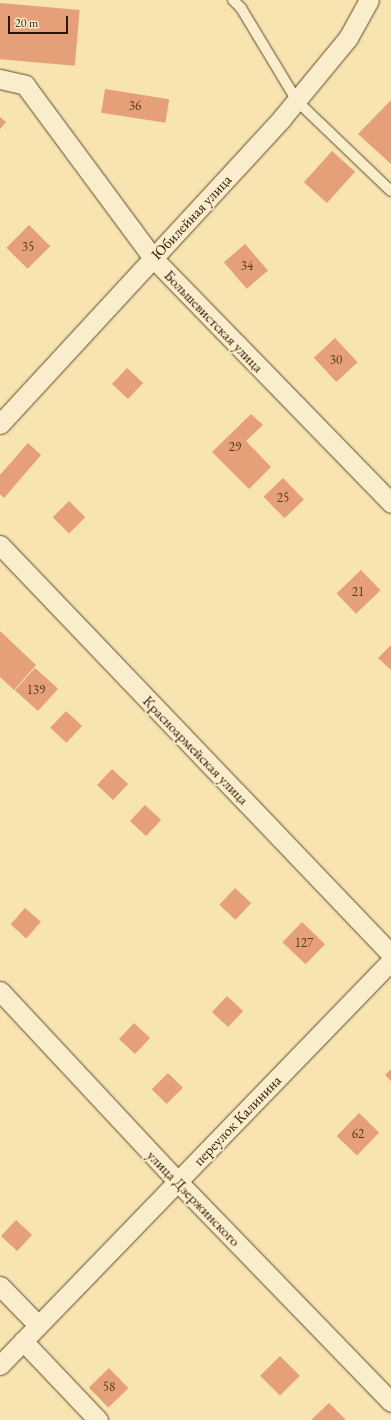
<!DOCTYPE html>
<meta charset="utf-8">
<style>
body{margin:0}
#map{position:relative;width:391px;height:1420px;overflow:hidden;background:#f7e4b1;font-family:"EB Garamond",serif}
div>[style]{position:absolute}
.building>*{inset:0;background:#e5a07a;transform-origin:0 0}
.roads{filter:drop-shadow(0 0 1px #5e4a2c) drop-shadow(0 0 1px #5e4a2c)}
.lane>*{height:10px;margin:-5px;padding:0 5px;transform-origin:5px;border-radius:5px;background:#faedcc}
.street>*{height:19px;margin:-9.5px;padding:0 9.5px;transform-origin:9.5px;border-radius:9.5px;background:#faedcc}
span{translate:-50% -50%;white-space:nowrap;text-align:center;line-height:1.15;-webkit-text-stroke:3.5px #faedcc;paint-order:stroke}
.number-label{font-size:13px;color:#5a381e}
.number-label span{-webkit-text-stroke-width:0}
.street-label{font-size:15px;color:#2b1600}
.scale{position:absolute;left:8px;top:16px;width:60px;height:18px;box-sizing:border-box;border:2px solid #2b1600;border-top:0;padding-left:5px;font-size:12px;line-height:14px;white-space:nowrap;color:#2b1600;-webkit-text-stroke:3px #faedcc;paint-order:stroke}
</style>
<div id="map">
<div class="building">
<div style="left:0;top:3px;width:80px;height:56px;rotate:5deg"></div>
<div style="left:105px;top:89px;width:65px;height:24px;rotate:9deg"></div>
<div style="clip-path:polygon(391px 100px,391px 164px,358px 134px)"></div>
<div style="clip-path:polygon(0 117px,6px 122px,0 129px)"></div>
<div style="left:332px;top:151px;width:31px;height:42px;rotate:42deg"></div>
<div style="left:29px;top:225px;width:30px;height:32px;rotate:45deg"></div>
<div style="left:245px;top:244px;width:35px;height:28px;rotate:49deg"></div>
<div style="left:335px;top:338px;width:33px;height:29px;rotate:47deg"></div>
<div style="left:127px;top:368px;width:22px;height:22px;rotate:43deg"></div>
<div style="clip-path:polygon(251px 414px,263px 425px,246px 441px,271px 467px,249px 489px,212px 452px)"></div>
<div style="clip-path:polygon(28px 443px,41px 455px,4px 498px,0 494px,0 475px)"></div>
<div style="left:283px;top:478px;width:30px;height:27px;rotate:46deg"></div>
<div style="left:69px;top:501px;width:23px;height:23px;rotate:45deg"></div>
<div style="left:361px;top:570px;width:28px;height:34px;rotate:46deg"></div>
<div style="clip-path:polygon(0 631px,36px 665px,14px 690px,0 677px)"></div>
<div style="clip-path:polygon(391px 645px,391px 670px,378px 658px)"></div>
<div style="left:35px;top:668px;width:31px;height:30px;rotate:42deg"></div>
<div style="left:66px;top:711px;width:22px;height:23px;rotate:43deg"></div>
<div style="left:112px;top:769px;width:22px;height:22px;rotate:43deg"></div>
<div style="left:145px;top:805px;width:22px;height:22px;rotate:43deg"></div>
<div style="left:235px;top:888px;width:22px;height:23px;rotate:43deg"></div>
<div style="left:25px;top:908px;width:21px;height:22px;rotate:41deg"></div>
<div style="left:302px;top:922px;width:32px;height:28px;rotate:44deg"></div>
<div style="left:227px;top:996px;width:22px;height:22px;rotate:43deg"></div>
<div style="left:134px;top:1023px;width:22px;height:22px;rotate:43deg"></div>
<div style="clip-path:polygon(391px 1069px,391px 1081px,385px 1075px)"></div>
<div style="left:168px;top:1073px;width:21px;height:23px;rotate:45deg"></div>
<div style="left:359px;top:1113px;width:28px;height:32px;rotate:44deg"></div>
<div style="left:16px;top:1220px;width:22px;height:22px;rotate:43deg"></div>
<div style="left:280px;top:1356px;width:28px;height:28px;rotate:45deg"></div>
<div style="left:109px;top:1368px;width:28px;height:28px;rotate:46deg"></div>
<div style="clip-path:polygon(329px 1403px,346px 1420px,311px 1420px)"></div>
</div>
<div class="roads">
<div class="lane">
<div style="left:233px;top:0;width:11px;rotate:45deg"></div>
<div style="left:241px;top:8px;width:109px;rotate:58.9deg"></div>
<div style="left:297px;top:101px;width:130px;rotate:43.8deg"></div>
</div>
<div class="street">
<div style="left:0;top:79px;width:26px;rotate:13deg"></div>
<div style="left:25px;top:85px;width:215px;rotate:53.5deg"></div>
<div style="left:153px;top:258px;width:342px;rotate:45.8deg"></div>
<div style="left:0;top:424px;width:416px;rotate:-47.3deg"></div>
<div style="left:282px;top:118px;width:104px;rotate:-50.5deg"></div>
<div style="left:348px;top:38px;width:43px;rotate:-61.1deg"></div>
<div style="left:0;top:545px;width:566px;rotate:46.29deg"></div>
<div style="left:0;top:991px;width:261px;rotate:47deg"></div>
<div style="left:178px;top:1182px;width:306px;rotate:45.9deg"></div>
<div style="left:0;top:1286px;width:54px;rotate:45.7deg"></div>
<div style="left:23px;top:1341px;width:109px;rotate:46.5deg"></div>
<div style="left:0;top:1365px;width:562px;rotate:-45.94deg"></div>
</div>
</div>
<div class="number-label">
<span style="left:135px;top:106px">36</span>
<span style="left:28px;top:247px">35</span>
<span style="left:247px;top:266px">34</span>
<span style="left:336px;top:360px">30</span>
<span style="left:235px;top:447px">29</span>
<span style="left:283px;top:498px">25</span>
<span style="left:358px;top:592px">21</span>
<span style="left:36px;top:690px">139</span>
<span style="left:304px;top:943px">127</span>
<span style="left:358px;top:1134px">62</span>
<span style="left:109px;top:1387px">58</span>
</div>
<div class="street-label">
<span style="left:191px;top:217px;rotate:-47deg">Юбилейная улица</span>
<span style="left:214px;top:321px;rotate:46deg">Большевистская улица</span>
<span style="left:196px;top:750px;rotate:46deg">Красноармейская улица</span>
<span style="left:237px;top:1120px;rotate:-46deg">переулок Калинина</span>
<span style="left:194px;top:1198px;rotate:46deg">улица Дзержинского</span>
</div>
<div class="scale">20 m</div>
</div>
